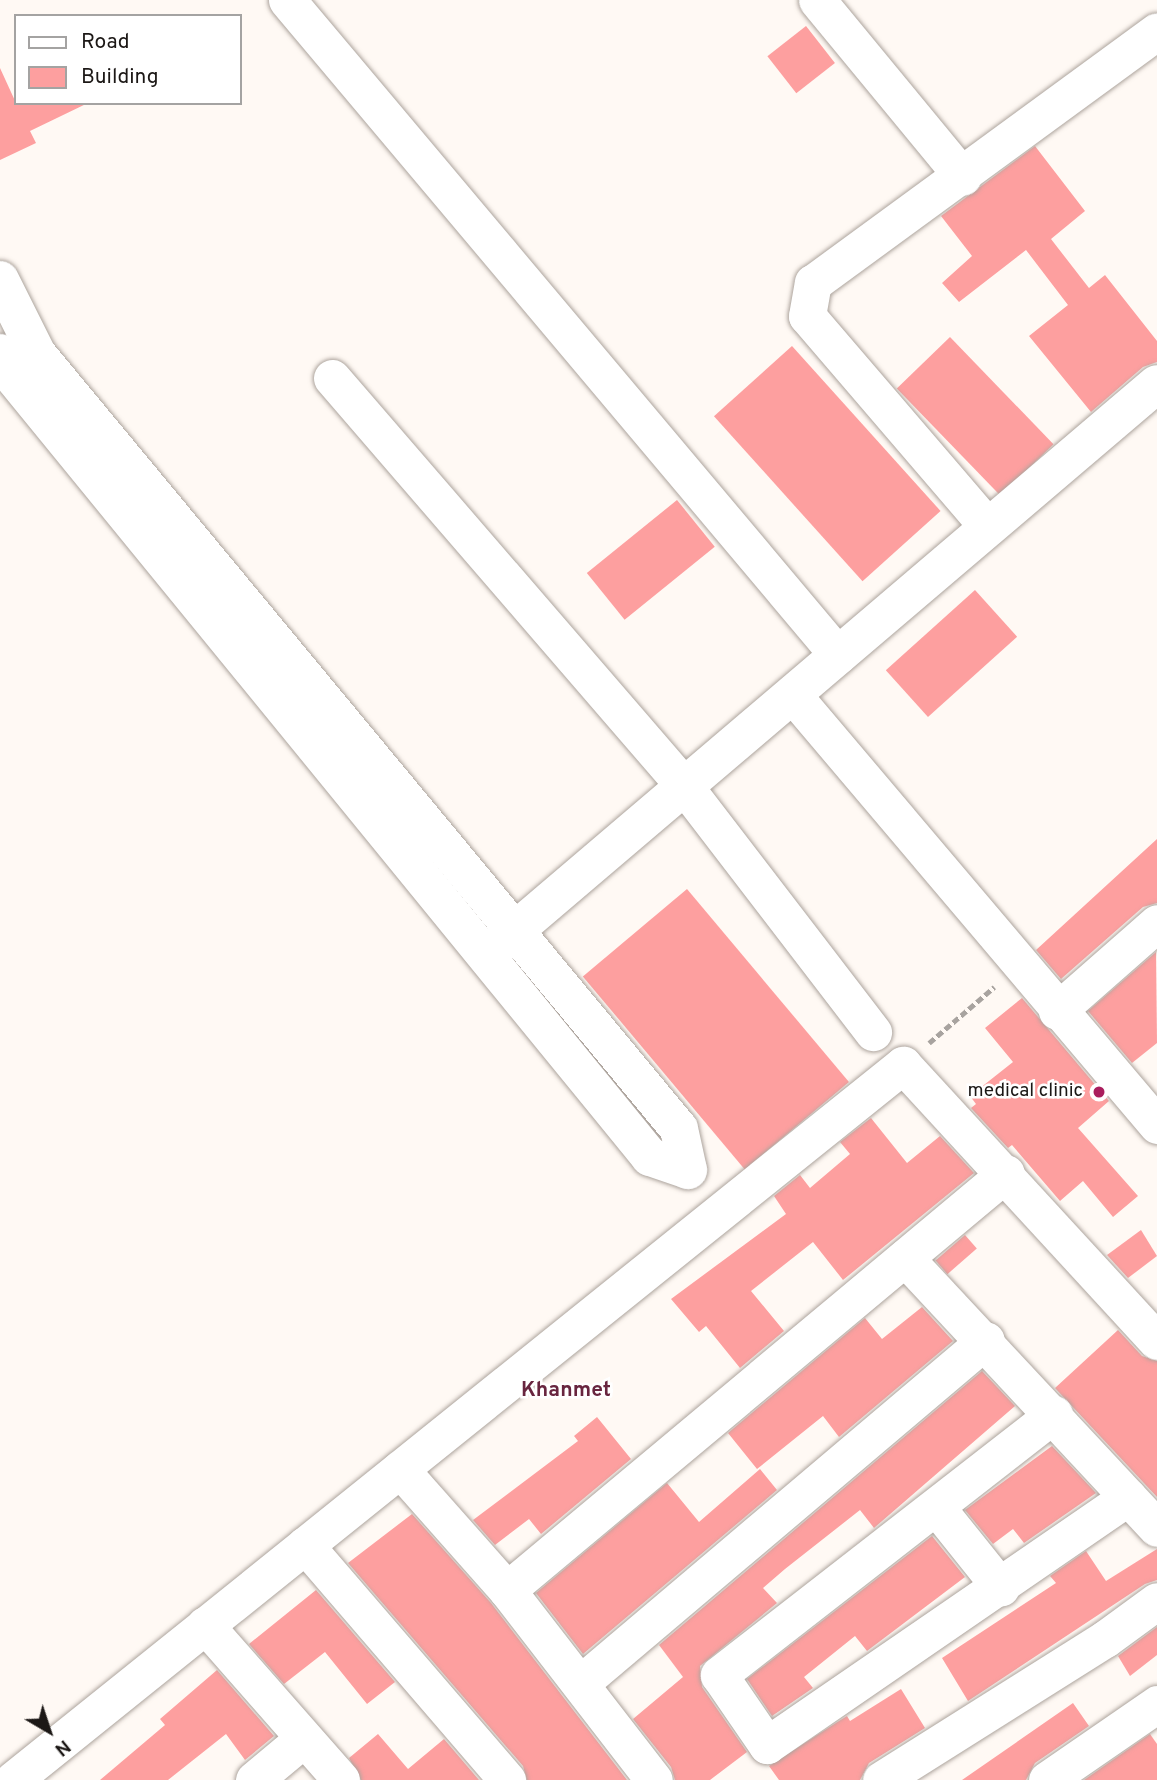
<!DOCTYPE html>
<style>
body{margin:0}
#map{position:relative;width:1157px;height:1780px;overflow:hidden;background:#fff9f4;font-family:Overpass,sans-serif}
div>[style]{position:absolute}
.building>*{inset:0;background:#fd9f9f;transform-origin:0 0}
.path>*{height:4.5px;margin-top:-2.25px;transform-origin:0;background:repeating-linear-gradient(90deg,#a8a39f 0 7px,transparent 0 10.5px)}
.roads{filter:drop-shadow(0 0 2px #ada49d) drop-shadow(0 0 2px #ada49d)}
.minor>*{height:37px;margin:-18.5px;padding:0 18.5px;transform-origin:18.5px;border-radius:18.5px;background:#fff}
.tertiary>*{height:38px;margin:-19px;padding:0 19px;transform-origin:19px;border-radius:19px;background:#fff}
.dots>*{width:19px;height:19px;translate:-50% -50%;box-sizing:border-box;border:4px solid #fff;border-radius:50%}
span{translate:-50% -50%;white-space:nowrap;text-align:center;line-height:1.15;-webkit-text-stroke:5px #fff;paint-order:stroke}
.poi-label{font-size:19px;color:#1c1816}
.right{translate:-100% -50%;text-align:right}
.neighbourhood-label{font-size:21px;color:#68253f;font-weight:700}
.legend{position:absolute;left:14px;top:14px;width:228px;height:91px;box-sizing:border-box;background:#fff;border:2px solid #a4a3a2;margin:0;padding:9px 12px;list-style:none;font-size:21px;color:#1c1816}
.legend li{display:flex;align-items:center;gap:14px;height:35px}
.legend b{width:35px;border:2px solid #a4a3a2}
.north{position:absolute;left:14px;top:1696px;width:70px;height:70px;-webkit-text-stroke:5px #fff;paint-order:stroke;rotate:141deg;font-size:19px;font-weight:700;line-height:28px;text-align:center;color:#1c1816}
.north::after{content:'';display:block;margin:auto;width:24px;height:32px;background:#1c1816;clip-path:polygon(50% 0,100% 100%,50% 72%,0 100%)}
</style>
<div id="map">
<div class="building">
<div style="left:806px;top:26px;width:47px;height:49px;rotate:52deg"></div>
<div style="clip-path:polygon(0 68px,16px 103px,88px 103px,30px 131px,36px 143px,0 160px)"></div>
<div style="clip-path:polygon(1035px 146px,1085px 211px,1051px 239px,1089px 288px,1105px 275px,1157px 341px,1157px 362px,1143px 367px,1091px 412px,1029px 336px,1068px 305px,1026px 250px,959px 302px,942px 283px,972px 256px,941px 216px)"></div>
<div style="left:950px;top:337px;width:149px;height:74px;rotate:46deg"></div>
<div style="left:792px;top:346px;width:222px;height:105px;rotate:48deg"></div>
<div style="left:677px;top:500px;width:60px;height:116px;rotate:51deg"></div>
<div style="left:975px;top:590px;width:63px;height:120px;rotate:48deg"></div>
<div style="clip-path:polygon(1157px 839px,1157px 903px,1143px 907px,1061px 979px,1036px 950px)"></div>
<div style="left:687px;top:889px;width:252px;height:136px;rotate:50deg"></div>
<div style="clip-path:polygon(1156px 952px,1157px 1043px,1132px 1063px,1088px 1011px)"></div>
<div style="clip-path:polygon(1022px 998px,1109px 1101px,1078px 1128px,1138px 1196px,1113px 1217px,1083px 1181px,1060px 1201px,1012px 1145px,1008px 1148px,971px 1108px,976px 1104px,970px 1096px,1013px 1062px,985px 1028px)"></div>
<div style="clip-path:polygon(871px 1118px,907px 1163px,940px 1136px,974px 1173px,843px 1280px,813px 1242px,751px 1291px,784px 1331px,740px 1368px,706px 1326px,699px 1332px,671px 1299px,786px 1214px,774px 1196px,800px 1175px,810px 1188px,850px 1154px,840px 1142px)"></div>
<div style="clip-path:polygon(1141px 1230px,1157px 1256px,1128px 1278px,1107px 1255px)"></div>
<div style="left:965px;top:1235px;width:18px;height:39px;rotate:49deg"></div>
<div style="clip-path:polygon(922px 1307px,953px 1341px,839px 1437px,823px 1416px,757px 1469px,728px 1433px,865px 1318px,882px 1339px)"></div>
<div style="clip-path:polygon(1118px 1330px,1142px 1356px,1157px 1361px,1157px 1497px,1055px 1388px)"></div>
<div style="clip-path:polygon(982px 1371px,1015px 1406px,874px 1528px,860px 1510px,785px 1569px,763px 1588px,777px 1603px,700px 1666px,702px 1687px,747px 1752px,710px 1780px,675px 1780px,671px 1767px,633px 1719px,683px 1677px,659px 1645px)"></div>
<div style="clip-path:polygon(597px 1417px,631px 1459px,541px 1534px,529px 1519px,495px 1545px,473px 1520px,578px 1441px,574px 1436px)"></div>
<div style="clip-path:polygon(1052px 1446px,1096px 1493px,1024px 1543px,1013px 1529px,993px 1544px,965px 1510px)"></div>
<div style="clip-path:polygon(760px 1469px,777px 1490px,583px 1654px,536px 1593px,667px 1483px,699px 1522px)"></div>
<div style="clip-path:polygon(412px 1514px,491px 1603px,627px 1780px,527px 1780px,523px 1766px,348px 1563px)"></div>
<div style="clip-path:polygon(932px 1536px,965px 1577px,867px 1651px,855px 1636px,804px 1677px,813px 1688px,772px 1716px,747px 1679px)"></div>
<div style="clip-path:polygon(1157px 1549px,1157px 1580px,1145px 1584px,968px 1701px,942px 1658px,1056px 1583px,1050px 1576px,1086px 1551px,1106px 1581px)"></div>
<div style="clip-path:polygon(316px 1590px,395px 1682px,367px 1704px,325px 1652px,284px 1684px,249px 1644px)"></div>
<div style="clip-path:polygon(1157px 1627px,1157px 1655px,1130px 1676px,1118px 1656px)"></div>
<div style="clip-path:polygon(217px 1670px,274px 1736px,245px 1760px,226px 1734px,168px 1780px,100px 1780px,165px 1725px,160px 1719px)"></div>
<div style="clip-path:polygon(901px 1689px,925px 1728px,869px 1763px,860px 1780px,779px 1780px,769px 1766px,839px 1721px,847px 1716px,850px 1721px)"></div>
<div style="clip-path:polygon(1073px 1703px,1089px 1726px,1035px 1763px,1026px 1780px,962px 1780px)"></div>
<div style="clip-path:polygon(378px 1734px,408px 1769px,444px 1739px,479px 1780px,361px 1780px,349px 1758px)"></div>
<div style="clip-path:polygon(1150px 1734px,1157px 1744px,1157px 1780px,1084px 1780px)"></div>
</div>
<div class="path">
<div style="left:929px;top:1043px;width:86px;rotate:-40.7deg"></div>
</div>
<div class="roads">
<div class="minor">
<div style="left:287px;top:0;width:856px;rotate:49.93deg"></div>
<div style="left:817px;top:0;width:229px;rotate:50.5deg"></div>
<div style="left:332px;top:378px;width:540px;rotate:49.2deg"></div>
<div style="left:685px;top:787px;width:309px;rotate:52.5deg"></div>
<div style="left:988px;top:527px;width:278px;rotate:-130.6deg"></div>
<div style="left:807px;top:316px;width:34px;rotate:-80deg"></div>
<div style="left:813px;top:283px;width:426px;rotate:-36.2deg"></div>
<div style="left:792px;top:694px;width:565px;rotate:49.74deg"></div>
<div style="left:1057px;top:1011px;width:133px;rotate:-41.3deg"></div>
<div style="left:905px;top:1258px;width:369px;rotate:47deg"></div>
<div style="left:1054px;top:1414px;width:425px;rotate:142.1deg"></div>
<div style="left:719px;top:1675px;width:85px;rotate:55.6deg"></div>
<div style="left:767px;top:1745px;width:438px;rotate:-34.5deg"></div>
<div style="left:400px;top:1469px;width:162px;rotate:48.5deg"></div>
<div style="left:507px;top:1590px;width:240px;rotate:52.3deg"></div>
<div style="left:937px;top:1508px;width:102px;rotate:51.3deg"></div>
<div style="left:305px;top:1545px;width:310px;rotate:49.3deg"></div>
<div style="left:507px;top:1590px;width:650px;rotate:-39.88deg"></div>
<div style="left:205px;top:1625px;width:206px;rotate:48.7deg"></div>
<div style="left:582px;top:1682px;width:529px;rotate:-40.25deg"></div>
<div style="left:13px;top:1780px;width:1142px;rotate:-38.78deg"></div>
<div style="left:903px;top:1065px;width:375px;rotate:47.4deg"></div>
<div style="left:254px;top:1780px;width:64px;rotate:-39.9deg"></div>
<div style="left:881px;top:1780px;width:265px;rotate:-32.2deg"></div>
<div style="left:1105px;top:1639px;width:64px;rotate:-36.2deg"></div>
<div style="left:1047px;top:1780px;width:134px;rotate:-34.6deg"></div>
</div>
<div class="tertiary">
<div style="left:0;top:280px;width:83px;rotate:63.4deg"></div>
<div style="left:37px;top:354px;width:1006px;rotate:50.36deg"></div>
<div style="left:679px;top:1129px;width:42px;rotate:77.6deg"></div>
<div style="left:0;top:353px;width:22px;rotate:63deg"></div>
<div style="left:10px;top:373px;width:1012px;rotate:50.77deg"></div>
<div style="left:650px;top:1157px;width:40px;rotate:18.9deg"></div>
<div style="left:498px;top:945px;width:865px;rotate:-40.41deg"></div>
</div>
</div>
<div class="dots">
<div style="left:1099px;top:1092px;background:#aa1e5e"></div>
</div>
<div class="poi-label">
<span class="right" style="left:1083px;top:1092px">medical clinic</span>
</div>
<div class="neighbourhood-label">
<span style="left:566px;top:1391px">Khanmet</span>
</div>
<ul class="legend">
<li><b style="height:9px;background:#fff"></b>Road</li>
<li><b style="height:19px;background:#fd9f9f"></b>Building</li>
</ul>
<div class="north">N</div>
</div>
